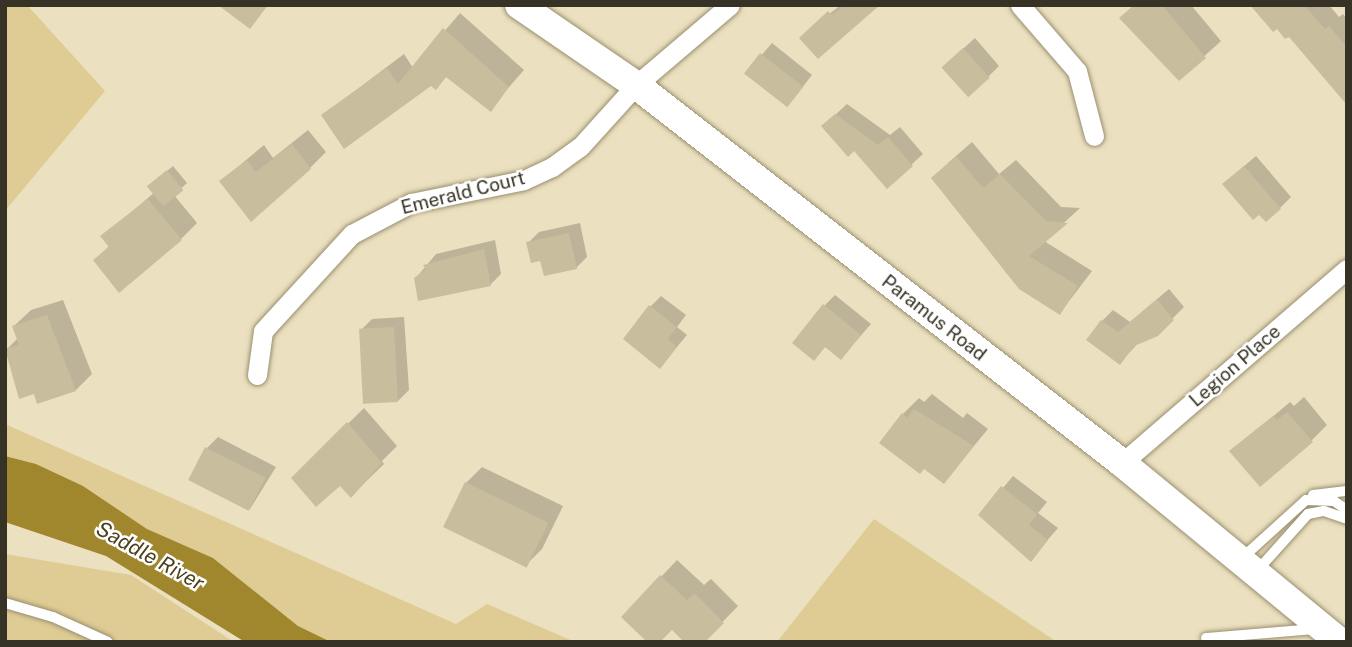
<!DOCTYPE html>
<style>
body{margin:0}
#map{position:relative;width:1352px;height:647px;overflow:hidden;background:#ebe0bf;font-family:"Public Sans",sans-serif}
div>[style]{position:absolute}
.green>*{inset:0;background:#dfcc94}
.water>*{inset:0;background:#a0862d}
.shadow>*{inset:0;background:#0003}
.building>*{inset:0;background:#c8bd9d;transform-origin:0 0}
.roads{filter:drop-shadow(0 0 2px #998f70) drop-shadow(0 0 2px #998f70)}
.lane>*{height:10px;margin:-5px;padding:0 5px;transform-origin:5px;border-radius:5px;background:#fff}
.street>*{height:19px;margin:-9.5px;padding:0 9.5px;transform-origin:9.5px;border-radius:9.5px;background:#fff}
.secondary>*{height:28px;margin:-14px;padding:0 14px;transform-origin:14px;border-radius:14px;background:#fff}
span{translate:-50% -50%;white-space:nowrap;text-align:center;line-height:1.15;-webkit-text-stroke:5px #fff;paint-order:stroke}
.street-label{font-size:19px;color:#363225}
.water-label{font-size:21px;color:#4d411c;font-style:italic}
.frame{position:absolute;inset:0;border:7px solid #363225;pointer-events:none}
</style>
<div id="map">
<div class="green">
<div style="clip-path:polygon(5px 5px,27px 5px,105px 91px,5px 211px)"></div>
<div style="clip-path:polygon(5px 424px,456px 624px,487px 604px,575px 642px,331px 642px,298px 626px,213px 558px,147px 529px,83px 486px,36px 464px,5px 456px)"></div>
<div style="clip-path:polygon(874px 519px,1012px 612px,1057px 642px,777px 642px)"></div>
<div style="clip-path:polygon(5px 554px,131px 575px,234px 642px,5px 642px)"></div>
</div>
<div class="water">
<div style="clip-path:polygon(5px 456px,36px 464px,83px 486px,147px 529px,213px 558px,298px 626px,331px 642px,245px 642px,106px 556px,5px 522px)"></div>
</div>
<div class="shadow">
<div style="clip-path:polygon(841px 5px,877px 5px,811px 28px)"></div>
<div style="clip-path:polygon(1134px 5px,1191px 5px,1221px 41px,1179px 79px,1122px 18px)"></div>
<div style="clip-path:polygon(1252px 5px,1329px 5px,1339px 17px,1343px 14px,1347px 19px,1347px 103px,1289px 34px)"></div>
<div style="clip-path:polygon(460px 13px,524px 70px,490px 109px,447px 76px,436px 88px,431px 84px,323px 115px,404px 54px,413px 68px)"></div>
<div style="clip-path:polygon(975px 38px,999px 66px,988px 77px,955px 56px)"></div>
<div style="clip-path:polygon(772px 43px,812px 75px,797px 94px,746px 73px)"></div>
<div style="clip-path:polygon(847px 104px,890px 135px,900px 127px,923px 154px,887px 187px,834px 116px)"></div>
<div style="clip-path:polygon(308px 130px,326px 152px,310px 168px,221px 181px,264px 145px,273px 158px)"></div>
<div style="clip-path:polygon(972px 142px,999px 174px,1016px 160px,1061px 207px,1080px 208px,1044px 241px,1092px 271px,1060px 313px,948px 163px)"></div>
<div style="clip-path:polygon(1256px 156px,1291px 197px,1280px 208px,1236px 173px)"></div>
<div style="clip-path:polygon(173px 166px,187px 183px,174px 195px,197px 223px,181px 239px,95px 260px,110px 245px,102px 237px,155px 192px,155px 181px)"></div>
<div style="clip-path:polygon(580px 223px,587px 257px,576px 268px,541px 259px,528px 243px,539px 232px)"></div>
<div style="clip-path:polygon(495px 240px,501px 274px,490px 285px,416px 278px,436px 254px)"></div>
<div style="clip-path:polygon(1169px 289px,1184px 307px,1157px 334px,1138px 343px,1120px 363px,1102px 321px,1113px 310px,1130px 322px)"></div>
<div style="clip-path:polygon(835px 295px,871px 324px,841px 358px,826px 346px,814px 359px,824px 306px)"></div>
<div style="clip-path:polygon(661px 296px,686px 315px,677px 327px,687px 335px,660px 367px,650px 307px)"></div>
<div style="clip-path:polygon(63px 300px,92px 374px,76px 390px,6px 350px,18px 338px,14px 326px,31px 310px)"></div>
<div style="clip-path:polygon(404px 317px,409px 390px,398px 401px,361px 330px,372px 319px)"></div>
<div style="clip-path:polygon(932px 394px,963px 418px,967px 413px,988px 429px,944px 482px,925px 467px,903px 414px,919px 398px,924px 402px)"></div>
<div style="clip-path:polygon(1304px 397px,1327px 425px,1311px 441px,1232px 451px,1290px 402px,1294px 406px)"></div>
<div style="clip-path:polygon(364px 408px,397px 446px,382px 461px,384px 464px,351px 496px,340px 483px,293px 478px)"></div>
<div style="clip-path:polygon(218px 437px,276px 467px,250px 509px,207px 448px)"></div>
<div style="clip-path:polygon(482px 467px,563px 506px,542px 549px,526px 565px,466px 483px)"></div>
<div style="clip-path:polygon(1013px 476px,1047px 502px,1038px 513px,1058px 528px,1031px 559px,980px 515px)"></div>
<div style="clip-path:polygon(677px 560px,704px 585px,711px 579px,738px 606px,703px 642px,672px 628px,623px 617px)"></div>
</div>
<div class="building">
<div style="clip-path:polygon(218px 5px,268px 5px,250px 29px)"></div>
<div style="clip-path:polygon(844px 5px,880px 5px,818px 59px,799px 38px,828px 11px,832px 15px)"></div>
<div style="clip-path:polygon(1134px 5px,1162px 5px,1206px 58px,1179px 81px,1119px 18px)"></div>
<div style="clip-path:polygon(1250px 5px,1304px 5px,1325px 29px,1329px 26px,1347px 47px,1347px 105px,1289px 37px,1285px 39px,1277px 29px,1273px 32px)"></div>
<div style="clip-path:polygon(443px 28px,509px 87px,491px 112px,446px 77px,436px 90px,431px 86px,344px 149px,321px 115px,387px 68px,398px 84px)"></div>
<div style="left:963px;top:48px;width:40px;height:29px;rotate:48deg"></div>
<div style="left:760px;top:53px;width:55px;height:26px;rotate:38deg"></div>
<div style="clip-path:polygon(835px 114px,878px 145px,888px 137px,913px 166px,887px 189px,854px 151px,848px 157px,821px 126px)"></div>
<div style="clip-path:polygon(292px 144px,311px 169px,251px 222px,219px 181px,247px 160px,256px 172px)"></div>
<div style="clip-path:polygon(956px 156px,983px 188px,1000px 174px,1046px 221px,1068px 223px,1029px 256px,1078px 286px,1060px 315px,1019px 289px,931px 178px)"></div>
<div style="clip-path:polygon(1244px 166px,1281px 209px,1266px 222px,1259px 215px,1253px 220px,1222px 184px)"></div>
<div style="left:167px;top:170px;width:26px;height:26px;rotate:51deg"></div>
<div style="clip-path:polygon(148px 199px,182px 240px,119px 293px,93px 260px,109px 247px,100px 236px)"></div>
<div style="clip-path:polygon(569px 233px,577px 269px,544px 276px,540px 261px,531px 263px,526px 242px)"></div>
<div style="clip-path:polygon(484px 249px,491px 286px,418px 301px,414px 278px,426px 269px,423px 265px)"></div>
<div style="clip-path:polygon(1157px 299px,1174px 320px,1158px 336px,1134px 346px,1120px 365px,1086px 340px,1101px 320px,1118px 332px)"></div>
<div style="clip-path:polygon(823px 304px,861px 335px,841px 360px,825px 347px,814px 361px,792px 343px)"></div>
<div style="clip-path:polygon(649px 305px,677px 327px,668px 339px,677px 347px,660px 369px,623px 339px)"></div>
<div style="clip-path:polygon(47px 315px,76px 391px,37px 404px,34px 394px,19px 399px,5px 349px,19px 345px,12px 326px)"></div>
<div style="left:394px;top:327px;width:75px;height:35px;rotate:87deg"></div>
<div style="clip-path:polygon(914px 409px,974px 446px,944px 484px,924px 469px,920px 474px,879px 443px,902px 413px,907px 418px)"></div>
<div style="clip-path:polygon(1287px 412px,1313px 442px,1260px 487px,1229px 451px,1273px 416px,1277px 420px)"></div>
<div style="clip-path:polygon(347px 422px,382px 463px,351px 498px,340px 486px,316px 507px,291px 478px)"></div>
<div style="left:205px;top:447px;width:68px;height:37px;rotate:27deg"></div>
<div style="left:465px;top:482px;width:93px;height:50px;rotate:26deg"></div>
<div style="clip-path:polygon(1001px 486px,1037px 514px,1029px 525px,1048px 540px,1031px 562px,978px 515px)"></div>
<div style="clip-path:polygon(660px 575px,687px 600px,694px 593px,724px 623px,705px 642px,684px 642px,672px 630px,660px 642px,647px 642px,621px 617px)"></div>
</div>
<div class="roads">
<div class="lane">
<div style="left:1313px;top:495px;width:34px;rotate:-7deg"></div>
<div style="left:1241px;top:559px;width:88px;rotate:-42.2deg"></div>
<div style="left:1306px;top:500px;width:28px;rotate:2deg"></div>
<div style="left:1334px;top:501px;width:16px;rotate:35deg"></div>
<div style="left:1256px;top:572px;width:78px;rotate:-48.1deg"></div>
<div style="left:1308px;top:514px;width:16px;rotate:-11deg"></div>
<div style="left:1324px;top:511px;width:24px;rotate:19deg"></div>
<div style="left:5px;top:603px;width:50px;rotate:16.3deg"></div>
<div style="left:53px;top:617px;width:60px;rotate:24.4deg"></div>
<div style="left:1206px;top:638px;width:110px;rotate:-4.7deg"></div>
</div>
<div class="street">
<div style="left:1020px;top:5px;width:87px;rotate:49.2deg"></div>
<div style="left:1077px;top:71px;width:67px;rotate:75.3deg"></div>
<div style="left:257px;top:375px;width:44px;rotate:-82.2deg"></div>
<div style="left:263px;top:331px;width:132px;rotate:-47.5deg"></div>
<div style="left:352px;top:234px;width:67px;rotate:-27.7deg"></div>
<div style="left:411px;top:203px;width:115px;rotate:-11.5deg"></div>
<div style="left:524px;top:180px;width:31px;rotate:-25deg"></div>
<div style="left:552px;top:167px;width:34px;rotate:-36deg"></div>
<div style="left:580px;top:147px;width:84px;rotate:-47.9deg"></div>
<div style="left:636px;top:85px;width:123px;rotate:-40.4deg"></div>
<div style="left:1122px;top:463px;width:297px;rotate:-40.8deg"></div>
</div>
<div class="secondary">
<div style="left:519px;top:5px;width:142px;rotate:34.4deg"></div>
<div style="left:636px;top:85px;width:616px;rotate:37.87deg"></div>
<div style="left:1122px;top:463px;width:282px;rotate:39.4deg"></div>
</div>
</div>
<div class="street-label">
<span style="left:463px;top:193px;rotate:-14deg">Emerald Court</span>
<span style="left:934px;top:318px;rotate:38deg">Paramus Road</span>
<span style="left:1235px;top:366px;rotate:-41deg">Legion Place</span>
</div>
<div class="water-label">
<span style="left:150px;top:556px;rotate:29deg">Saddle River</span>
</div>
<div class="frame"></div>
</div>
